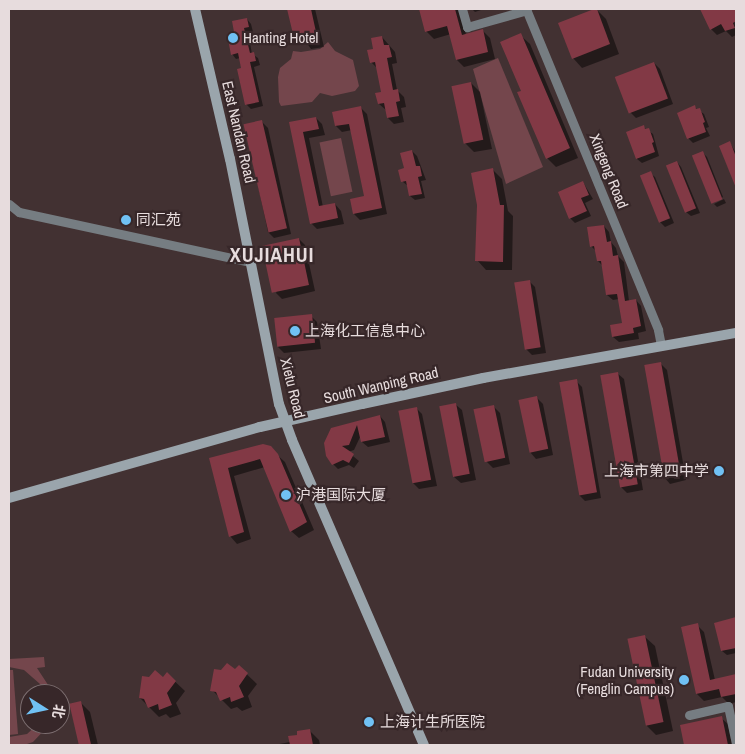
<!DOCTYPE html>
<meta charset="utf-8">
<style>
body{margin:0}
#map{position:relative;width:745px;height:754px;overflow:hidden;background:#423132;font-family:"Archivo Narrow","Noto Sans SC",sans-serif}
div>[style]{position:absolute}
.green>*{inset:0;background:#74464c;transform-origin:0 0}
.shadow>*{inset:0;background:#0007}
.building>*{inset:0;background:#823945;transform-origin:0 0}
.street>*{height:9px;margin:-4.5px;padding:0 4.5px;transform-origin:4.5px;border-radius:4.5px;background:#767d82}
.secondary>*{height:10px;margin:-5px;padding:0 5px;transform-origin:5px;border-radius:5px;background:#9aa5ac}
.dots>*{width:14px;height:14px;translate:-50% -50%;box-sizing:border-box;border:2px solid #372729;border-radius:50%}
span{translate:-50% -50%;white-space:nowrap;text-align:center;line-height:1.15;-webkit-text-stroke:4.5px #372729;paint-order:stroke}
.poi-label{font-size:15px;color:#e7dcdd}
.left{translate:0 -50%;text-align:left}
.right{translate:-100% -50%;text-align:right}
.street-label{font-size:15px;color:#e7dcdd}
.district-label{font-size:20px;color:#e7dcdd;font-weight:700;letter-spacing:1px}
.frame{position:absolute;inset:0;border:10px solid #e7dcdd;pointer-events:none}
.north{position:absolute;left:20px;top:684px;width:50px;height:50px;box-sizing:border-box;background:#372729;border:1px solid #7d6f71;border-radius:50%;rotate:100deg;font-size:14px;font-weight:700;line-height:20px;text-align:center;color:#e7dcdd}
.north::after{content:'';display:block;margin:auto;width:18px;height:22px;background:#70c1f4;clip-path:polygon(50% 0,100% 100%,50% 72%,0 100%)}
</style>
<div id="map">
<div class="green">
<div style="clip-path:polygon(328px 42px,335px 51px,353px 60px,359px 86px,355px 91px,332px 96px,320px 93px,312px 102px,281px 106px,279px 102px,278px 77px,280px 68px,291px 59px,293px 51px,301px 52px,320px 49px)"></div>
<div style="clip-path:polygon(498px 58px,543px 167px,506px 184px,473px 69px)"></div>
<div style="left:341px;top:138px;width:55px;height:22px;rotate:78deg"></div>
<div style="clip-path:polygon(44px 657px,45px 667px,37px 668px,54px 694px,44px 694px,40px 684px,24px 670px,9px 667px,9px 659px)"></div>
<div style="clip-path:polygon(9px 670px,13px 670px,18px 734px,9px 735px)"></div>
<div style="clip-path:polygon(38px 724px,50px 724px,33px 742px,24px 745px,9px 745px,9px 737px,27px 734px)"></div>
</div>
<div class="shadow">
<div style="clip-path:polygon(288px 9px,315px 9px,324px 47px,311px 49px,304px 39px,300px 40px,294px 34px)"></div>
<div style="clip-path:polygon(420px 9px,460px 9px,466px 35px,483px 31px,490px 38px,495px 59px,464px 67px,457px 60px,451px 34px,434px 39px,426px 31px)"></div>
<div style="clip-path:polygon(472px 9px,484px 9px,475px 12px)"></div>
<div style="clip-path:polygon(596px 9px,606px 19px,619px 54px,582px 68px,573px 58px)"></div>
<div style="clip-path:polygon(701px 9px,736px 9px,736px 19px,734px 17px,736px 35px,732px 37px,726px 31px,717px 35px,711px 29px)"></div>
<div style="clip-path:polygon(247px 19px,251px 24px,253px 32px,248px 32px,252px 54px,258px 58px,260px 65px,254px 67px,263px 106px,251px 109px,246px 104px,240px 58px,236px 59px,232px 54px,236px 33px)"></div>
<div style="clip-path:polygon(520px 35px,530px 44px,578px 158px,556px 167px,547px 158px)"></div>
<div style="clip-path:polygon(382px 37px,395px 52px,397px 63px,392px 64px,397px 90px,404px 97px,406px 107px,401px 108px,404px 122px,394px 124px,388px 118px,386px 110px,379px 104px,383px 93px,377px 68px,371px 62px)"></div>
<div style="clip-path:polygon(654px 63px,660px 69px,673px 104px,636px 118px,630px 112px)"></div>
<div style="clip-path:polygon(471px 83px,480px 92px,492px 149px,474px 152px,465px 143px)"></div>
<div style="clip-path:polygon(694px 107px,704px 114px,709px 127px,706px 128px,710px 136px,693px 143px,689px 139px,678px 113px)"></div>
<div style="clip-path:polygon(361px 108px,367px 114px,387px 214px,360px 220px,354px 214px,365px 197px,352px 130px,342px 132px,336px 126px,334px 113px)"></div>
<div style="clip-path:polygon(316px 118px,322px 124px,325px 135px,309px 138px,323px 207px,335px 204px,341px 211px,344px 224px,317px 229px,311px 223px,290px 123px)"></div>
<div style="clip-path:polygon(261px 121px,268px 128px,291px 234px,274px 238px,268px 232px,245px 125px)"></div>
<div style="clip-path:polygon(643px 127px,653px 134px,659px 156px,642px 163px,637px 159px,627px 133px)"></div>
<div style="clip-path:polygon(730px 143px,736px 153px,736px 185px,721px 147px)"></div>
<div style="clip-path:polygon(412px 151px,417px 156px,426px 180px,421px 181px,425px 198px,415px 200px,410px 196px,408px 186px,403px 182px)"></div>
<div style="clip-path:polygon(703px 153px,707px 157px,723px 197px,713px 203px,694px 157px)"></div>
<div style="clip-path:polygon(677px 162px,681px 167px,700px 213px,691px 216px,686px 212px)"></div>
<div style="clip-path:polygon(493px 170px,502px 179px,508px 211px,513px 216px,512px 270px,486px 270px,477px 260px)"></div>
<div style="clip-path:polygon(650px 173px,655px 177px,674px 223px,665px 227px,660px 222px)"></div>
<div style="clip-path:polygon(583px 182px,593px 199px,585px 203px,591px 216px,575px 223px,570px 218px,559px 193px)"></div>
<div style="clip-path:polygon(724px 199px,726px 203px,717px 207px,714px 204px)"></div>
<div style="clip-path:polygon(604px 226px,609px 232px,611px 242px,616px 248px,618px 256px,624px 262px,629px 301px,636px 300px,641px 306px,646px 331px,638px 333px,639px 339px,619px 342px,613px 337px,623px 324px,619px 299px,613px 300px,607px 295px,603px 266px,598px 261px,597px 252px,591px 246px)"></div>
<div style="clip-path:polygon(299px 239px,305px 245px,315px 291px,282px 299px,276px 293px)"></div>
<div style="clip-path:polygon(529px 281px,535px 287px,546px 353px,532px 355px,526px 349px)"></div>
<div style="clip-path:polygon(311px 316px,317px 322px,321px 349px,284px 353px,278px 347px)"></div>
<div style="clip-path:polygon(661px 364px,667px 370px,686px 480px,670px 484px,664px 477px)"></div>
<div style="clip-path:polygon(617px 373px,624px 379px,643px 490px,627px 493px,621px 487px,602px 376px)"></div>
<div style="clip-path:polygon(576px 381px,582px 387px,601px 498px,585px 501px,579px 495px)"></div>
<div style="clip-path:polygon(537px 398px,543px 404px,553px 455px,536px 459px,530px 452px)"></div>
<div style="clip-path:polygon(455px 404px,462px 410px,476px 480px,461px 483px,454px 477px)"></div>
<div style="clip-path:polygon(494px 407px,500px 413px,510px 464px,493px 468px,487px 462px)"></div>
<div style="clip-path:polygon(416px 408px,422px 414px,437px 486px,419px 489px,413px 483px)"></div>
<div style="clip-path:polygon(380px 416px,385px 422px,390px 442px,368px 447px,362px 442px,361px 435px,354px 450px,348px 452px,359px 461px,354px 468px,349px 465px,338px 469px,333px 464px,331px 429px)"></div>
<div style="clip-path:polygon(267px 446px,285px 462px,314px 530px,299px 538px,291px 531px,265px 467px,234px 476px,251px 539px,237px 544px,230px 536px,210px 459px)"></div>
<div style="clip-path:polygon(736px 618px,736px 653px,727px 655px,722px 651px,716px 623px)"></div>
<div style="clip-path:polygon(697px 625px,704px 632px,715px 680px,736px 676px,736px 702px,729px 704px,722px 697px,704px 701px,697px 694px,683px 628px)"></div>
<div style="clip-path:polygon(645px 637px,655px 646px,673px 731px,656px 735px,646px 725px)"></div>
<div style="clip-path:polygon(239px 667px,257px 684px,248px 696px,252px 707px,242px 711px,237px 707px,231px 709px,212px 690px)"></div>
<div style="clip-path:polygon(167px 674px,185px 691px,176px 703px,181px 714px,170px 718px,166px 714px,159px 717px,140px 698px)"></div>
<div style="clip-path:polygon(80px 702px,90px 712px,98px 745px,80px 745px,70px 705px)"></div>
<div style="clip-path:polygon(721px 718px,728px 724px,732px 745px,686px 745px,681px 726px)"></div>
<div style="clip-path:polygon(309px 730px,319px 740px,320px 745px,274px 745px,290px 742px)"></div>
</div>
<div class="building">
<div style="clip-path:polygon(287px 9px,311px 9px,318px 41px,304px 44px,302px 33px,293px 34px)"></div>
<div style="clip-path:polygon(419px 9px,455px 9px,462px 35px,483px 29px,488px 52px,456px 60px,447px 26px,425px 32px)"></div>
<div style="clip-path:polygon(594px 9px,597px 9px,610px 44px,572px 59px,558px 23px)"></div>
<div style="clip-path:polygon(700px 9px,736px 9px,736px 21px,733px 23px,735px 28px,725px 31px,721px 24px,710px 30px)"></div>
<div style="clip-path:polygon(247px 18px,249px 27px,244px 28px,250px 53px,254px 52px,256px 61px,250px 62px,259px 102px,245px 105px,237px 69px,241px 68px,238px 53px,231px 55px,227px 34px,234px 32px,232px 21px)"></div>
<div style="clip-path:polygon(521px 33px,570px 148px,546px 159px,517px 92px,521px 91px,500px 42px)"></div>
<div style="clip-path:polygon(382px 36px,384px 45px,389px 45px,392px 57px,387px 58px,393px 90px,398px 89px,400px 101px,396px 102px,399px 116px,387px 118px,384px 103px,378px 104px,375px 93px,381px 92px,375px 62px,370px 63px,367px 50px,373px 49px,371px 38px)"></div>
<div style="left:654px;top:62px;width:39px;height:42px;rotate:69deg"></div>
<div style="left:471px;top:82px;width:59px;height:20px;rotate:78deg"></div>
<div style="clip-path:polygon(695px 105px,696px 109px,700px 108px,705px 122px,703px 123px,706px 132px,687px 139px,677px 113px)"></div>
<div style="clip-path:polygon(361px 106px,382px 208px,353px 214px,350px 199px,364px 196px,349px 124px,335px 126px,332px 112px)"></div>
<div style="clip-path:polygon(316px 117px,319px 129px,303px 132px,319px 206px,335px 203px,338px 218px,310px 224px,289px 122px)"></div>
<div style="left:262px;top:120px;width:111px;height:19px;rotate:77deg"></div>
<div style="clip-path:polygon(644px 125px,645px 129px,649px 128px,654px 142px,652px 143px,655px 152px,636px 159px,626px 132px)"></div>
<div style="clip-path:polygon(730px 141px,736px 157px,736px 188px,719px 146px)"></div>
<div style="clip-path:polygon(412px 150px,416px 166px,420px 166px,422px 176px,418px 177px,422px 194px,409px 196px,406px 181px,401px 182px,398px 170px,404px 168px,400px 153px)"></div>
<div style="left:703px;top:151px;width:52px;height:12px;rotate:68deg"></div>
<div style="left:677px;top:161px;width:51px;height:12px;rotate:68deg"></div>
<div style="clip-path:polygon(493px 168px,500px 205px,504px 205px,503px 262px,475px 261px,477px 205px,471px 173px)"></div>
<div style="left:651px;top:171px;width:51px;height:12px;rotate:68deg"></div>
<div style="clip-path:polygon(583px 181px,589px 195px,581px 198px,587px 211px,569px 219px,558px 192px)"></div>
<div style="clip-path:polygon(604px 225px,607px 242px,611px 241px,613px 256px,618px 255px,625px 301px,636px 299px,641px 326px,633px 328px,634px 333px,612px 337px,610px 325px,622px 323px,617px 294px,606px 295px,601px 261px,597px 261px,594px 246px,590px 247px,587px 227px)"></div>
<div style="left:299px;top:238px;width:48px;height:38px;rotate:78deg"></div>
<div style="left:530px;top:280px;width:68px;height:16px;rotate:81deg"></div>
<div style="left:312px;top:314px;width:29px;height:38px;rotate:84deg"></div>
<div style="left:661px;top:362px;width:115px;height:17px;rotate:80deg"></div>
<div style="left:618px;top:372px;width:114px;height:18px;rotate:80deg"></div>
<div style="left:577px;top:379px;width:115px;height:18px;rotate:80deg"></div>
<div style="left:537px;top:396px;width:54px;height:19px;rotate:78deg"></div>
<div style="left:456px;top:403px;width:72px;height:17px;rotate:79deg"></div>
<div style="left:494px;top:405px;width:54px;height:21px;rotate:78deg"></div>
<div style="left:417px;top:407px;width:74px;height:19px;rotate:79deg"></div>
<div style="clip-path:polygon(380px 415px,385px 437px,361px 442px,357px 425px,349px 445px,342px 446px,354px 454px,349px 463px,343px 460px,332px 465px,326px 456px,324px 443px,331px 428px)"></div>
<div style="clip-path:polygon(263px 444px,271px 446px,278px 454px,307px 522px,290px 532px,260px 459px,228px 468px,244px 532px,229px 537px,209px 458px)"></div>
<div style="clip-path:polygon(736px 617px,736px 648px,721px 651px,714px 623px)"></div>
<div style="clip-path:polygon(698px 623px,710px 680px,736px 674px,736px 694px,721px 697px,719px 689px,696px 694px,681px 627px)"></div>
<div style="left:645px;top:635px;width:89px;height:18px;rotate:78deg"></div>
<div style="clip-path:polygon(227px 663px,235px 669px,239px 665px,248px 673px,239px 686px,244px 697px,231px 702px,230px 697px,220px 701px,216px 692px,210px 691px,214px 669px,221px 670px)"></div>
<div style="clip-path:polygon(155px 670px,163px 677px,167px 672px,176px 681px,167px 693px,172px 705px,159px 710px,158px 704px,148px 708px,144px 699px,139px 698px,142px 676px,149px 677px)"></div>
<div style="left:81px;top:701px;width:45px;height:12px;rotate:77deg"></div>
<div style="clip-path:polygon(722px 716px,728px 745px,684px 745px,680px 725px)"></div>
<div style="clip-path:polygon(310px 729px,313px 745px,290px 745px,288px 736px,297px 735px,297px 731px)"></div>
</div>
<div class="street">
<div style="left:462px;top:9px;width:19px;rotate:74deg"></div>
<div style="left:467px;top:27px;width:62px;rotate:-15.8deg"></div>
<div style="left:526px;top:9px;width:347px;rotate:67.6deg"></div>
<div style="left:658px;top:330px;width:15px;rotate:79deg"></div>
<div style="left:9px;top:204px;width:13px;rotate:39deg"></div>
<div style="left:19px;top:212px;width:237px;rotate:12.2deg"></div>
<div style="left:689px;top:715px;width:40px;rotate:-13deg"></div>
<div style="left:728px;top:706px;width:38px;rotate:78deg"></div>
</div>
<div class="secondary">
<div style="left:195px;top:9px;width:154px;rotate:76.9deg"></div>
<div style="left:230px;top:159px;width:250px;rotate:78.7deg"></div>
<div style="left:279px;top:404px;width:38px;rotate:70deg"></div>
<div style="left:292px;top:440px;width:332px;rotate:66.6deg"></div>
<div style="left:9px;top:498px;width:261px;rotate:-15.8deg"></div>
<div style="left:260px;top:427px;width:105px;rotate:-12.7deg"></div>
<div style="left:362px;top:404px;width:124px;rotate:-12.1deg"></div>
<div style="left:483px;top:378px;width:257px;rotate:-10.1deg"></div>
</div>
<div class="dots">
<div style="left:233px;top:38px;background:#70c1f4"></div>
<div style="left:126px;top:220px;background:#70c1f4"></div>
<div style="left:295px;top:331px;background:#70c1f4"></div>
<div style="left:719px;top:471px;background:#70c1f4"></div>
<div style="left:286px;top:495px;background:#70c1f4"></div>
<div style="left:684px;top:680px;background:#70c1f4"></div>
<div style="left:369px;top:722px;background:#70c1f4"></div>
</div>
<div class="poi-label">
<span class="left" style="left:243px;top:38px">Hanting Hotel</span>
<span class="left" style="left:136px;top:220px">同汇苑</span>
<span class="left" style="left:305px;top:331px">上海化工信息中心</span>
<span class="right" style="left:709px;top:471px">上海市第四中学</span>
<span class="left" style="left:296px;top:495px">沪港国际大厦</span>
<span class="right" style="left:674px;top:680px">Fudan University<br>(Fenglin Campus)</span>
<span class="left" style="left:380px;top:722px">上海计生所医院</span>
</div>
<div class="street-label">
<span style="left:239px;top:132px;rotate:77deg">East Nandan Road</span>
<span style="left:609px;top:171px;rotate:68deg">Xingeng Road</span>
<span style="left:381px;top:385px;rotate:-13deg">South Wanping Road</span>
<span style="left:293px;top:388px;rotate:76deg">Xietu Road</span>
</div>
<div class="district-label">
<span style="left:272px;top:254px">XUJIAHUI</span>
</div>
<div class="frame"></div>
<div class="north">北</div>
</div>
